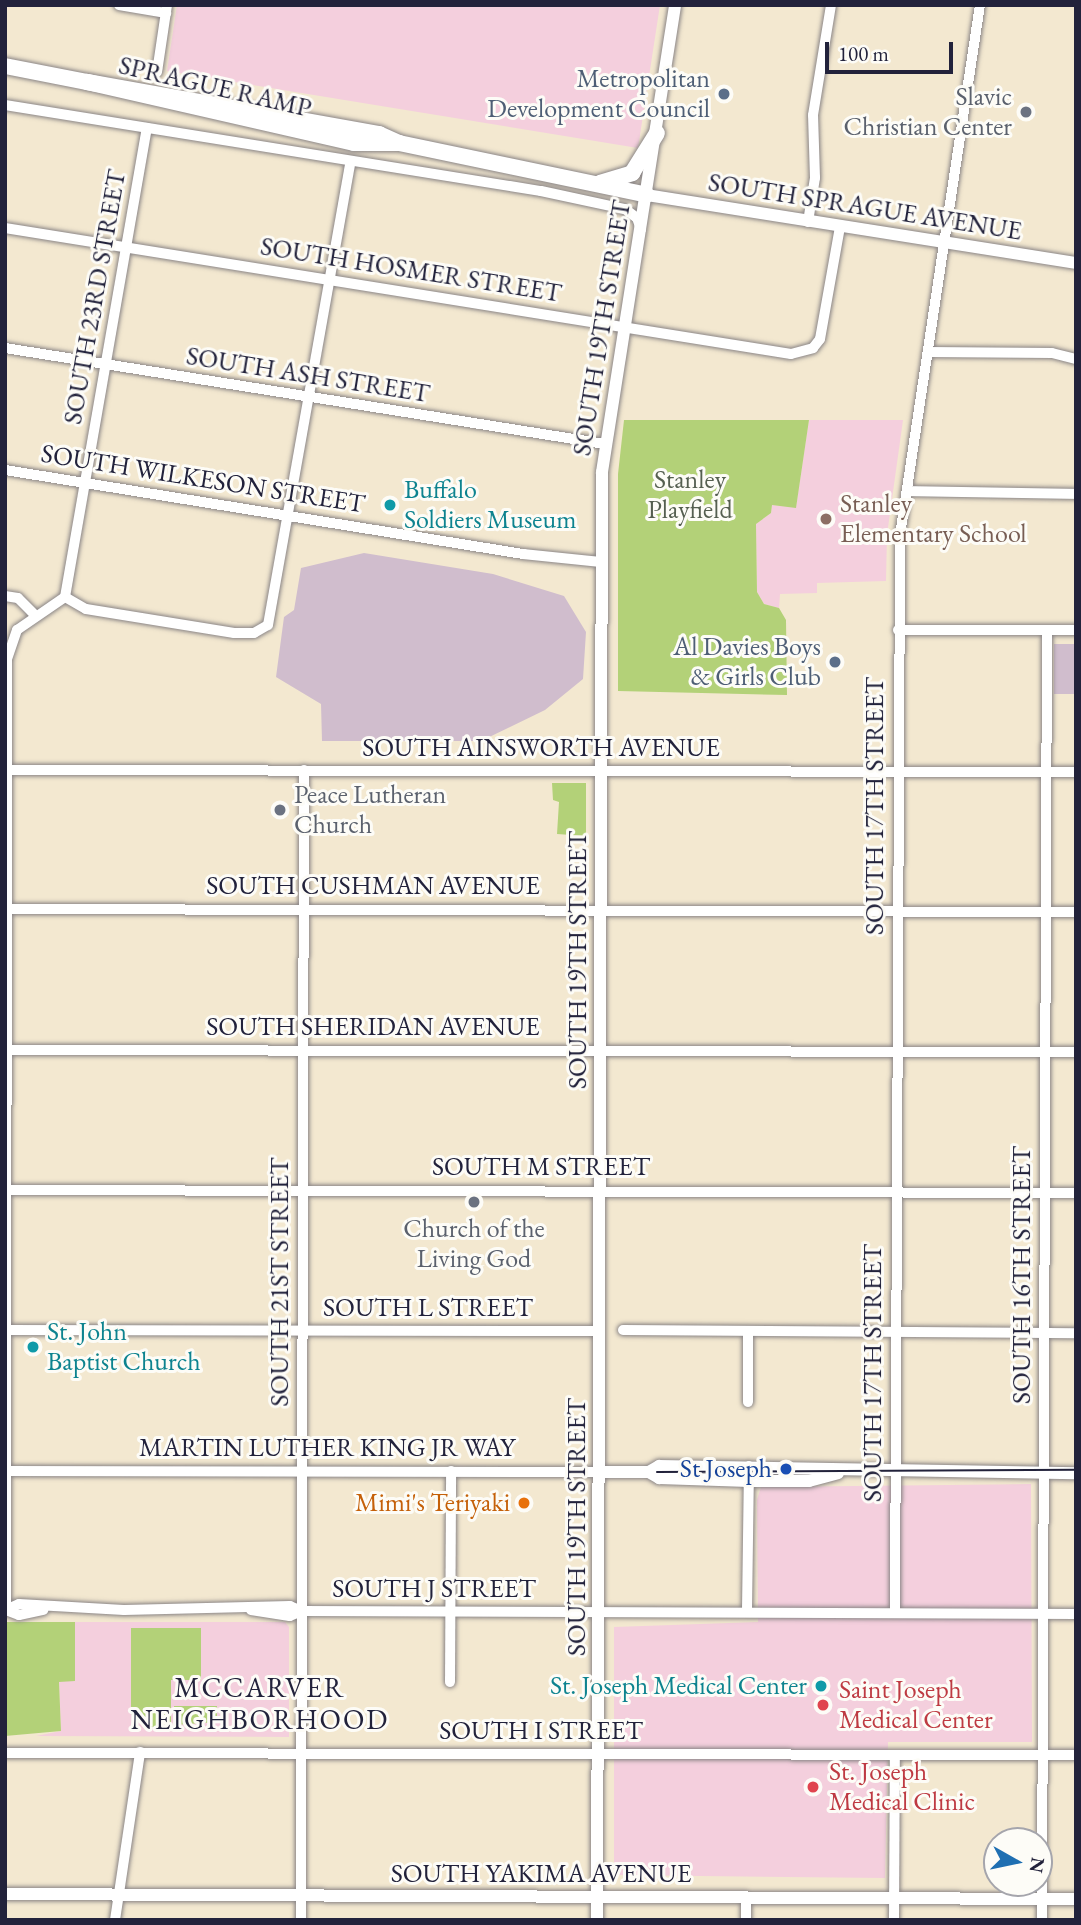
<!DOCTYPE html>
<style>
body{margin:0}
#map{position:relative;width:1081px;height:1925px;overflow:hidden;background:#f3e8d0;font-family:"EB Garamond",serif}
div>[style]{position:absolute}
.built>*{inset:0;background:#f4cfdd}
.industrial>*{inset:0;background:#d0bdcd;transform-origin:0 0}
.green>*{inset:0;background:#b3d178}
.roads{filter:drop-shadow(0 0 2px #8a8586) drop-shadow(0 0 2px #8a8586)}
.minor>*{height:10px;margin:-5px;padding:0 5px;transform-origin:5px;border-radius:5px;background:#fff}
.major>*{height:12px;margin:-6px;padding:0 6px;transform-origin:6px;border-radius:6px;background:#fff}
.highway>*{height:16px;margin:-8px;padding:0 8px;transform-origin:8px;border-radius:8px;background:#fff}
.tram>*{height:2px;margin:-1px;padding:0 1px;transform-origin:1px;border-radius:1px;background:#22223b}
.dots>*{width:19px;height:19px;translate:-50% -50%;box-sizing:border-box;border:4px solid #fdfcf7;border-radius:50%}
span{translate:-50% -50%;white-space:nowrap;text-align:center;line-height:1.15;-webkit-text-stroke:6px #fdfcf7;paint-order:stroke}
.service-label{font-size:26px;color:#4e5e75}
.right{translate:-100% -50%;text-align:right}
.street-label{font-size:26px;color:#22223b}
.worship-label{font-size:26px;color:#5b616d}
.left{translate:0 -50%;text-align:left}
.park-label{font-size:26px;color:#555f50}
.culture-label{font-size:26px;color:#0d838f}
.education-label{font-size:26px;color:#785e54}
.transit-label{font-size:26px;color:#164399}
.food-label{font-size:26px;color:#c56008}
.health-label{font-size:26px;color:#be3a42}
.neighbourhood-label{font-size:28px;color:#22223b;letter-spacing:2px}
.frame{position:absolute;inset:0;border:7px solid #22223b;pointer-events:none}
.north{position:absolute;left:983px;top:1827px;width:70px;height:70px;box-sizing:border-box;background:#fdfcf7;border:2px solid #a5a5ac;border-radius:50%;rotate:99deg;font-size:19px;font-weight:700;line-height:28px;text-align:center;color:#22223b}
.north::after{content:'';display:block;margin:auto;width:24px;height:32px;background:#1f6fb2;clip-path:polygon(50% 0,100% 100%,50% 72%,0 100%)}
.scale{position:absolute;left:825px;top:42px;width:128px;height:32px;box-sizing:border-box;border:4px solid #22223b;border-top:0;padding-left:9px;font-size:21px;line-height:24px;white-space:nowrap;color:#22223b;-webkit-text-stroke:5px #fdfcf7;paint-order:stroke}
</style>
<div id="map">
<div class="built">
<div style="clip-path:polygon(177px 5px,660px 5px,638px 148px,167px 71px)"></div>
<div style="clip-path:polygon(809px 420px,903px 420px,887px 535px,886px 581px,817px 583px,817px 593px,780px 594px,779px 608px,764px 604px,757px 592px,756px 524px,771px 513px,772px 505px,796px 507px)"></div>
<div style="clip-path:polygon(1031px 1484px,1032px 1742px,888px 1742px,885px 1878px,614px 1875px,614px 1627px,758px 1622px,757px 1500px,761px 1487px)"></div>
<div style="clip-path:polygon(75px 1622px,285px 1622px,289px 1627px,289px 1737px,36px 1736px,61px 1731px,59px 1681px,75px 1681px)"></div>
</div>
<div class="industrial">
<div style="clip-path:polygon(364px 553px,493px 574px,564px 596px,586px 632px,583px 679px,545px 710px,481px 741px,322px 741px,321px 704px,276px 677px,284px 617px,294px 610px,301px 568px)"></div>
<div style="left:1054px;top:644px;width:22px;height:50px"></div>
</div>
<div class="green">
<div style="clip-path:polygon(624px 420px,809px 420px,796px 508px,772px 505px,771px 513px,756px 524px,757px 592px,764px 604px,779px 608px,786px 620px,787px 695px,618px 691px,618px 474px)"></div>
<div style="clip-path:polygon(552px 783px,586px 783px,586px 836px,557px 834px,559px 802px,553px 800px)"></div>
<div style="clip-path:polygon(5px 1622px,75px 1622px,75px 1681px,59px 1682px,61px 1731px,5px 1736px)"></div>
<div style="clip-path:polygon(131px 1628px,201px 1628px,201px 1680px,171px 1680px,171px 1728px,144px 1727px,131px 1714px)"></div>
<div style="clip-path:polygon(174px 1706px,217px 1706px,217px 1722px,174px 1725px)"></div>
</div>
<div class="roads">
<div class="minor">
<div style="left:119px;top:5px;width:48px;rotate:9.7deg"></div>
<div style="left:157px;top:72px;width:68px;rotate:-81.5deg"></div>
<div style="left:5px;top:105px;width:543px;rotate:9.12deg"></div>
<div style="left:541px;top:191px;width:86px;rotate:12.1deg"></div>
<div style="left:625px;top:209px;width:15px;rotate:37deg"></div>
<div style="left:637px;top:218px;width:12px;rotate:70deg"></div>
<div style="left:808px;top:222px;width:45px;rotate:-81deg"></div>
<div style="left:815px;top:178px;width:63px;rotate:-91.8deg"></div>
<div style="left:813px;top:115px;width:111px;rotate:-80.7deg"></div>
<div style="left:5px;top:228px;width:796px;rotate:9.11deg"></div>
<div style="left:791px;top:354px;width:23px;rotate:-15deg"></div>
<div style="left:813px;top:348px;width:11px;rotate:-52deg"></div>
<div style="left:820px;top:339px;width:114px;rotate:-79.9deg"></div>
<div style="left:5px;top:348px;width:608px;rotate:9.09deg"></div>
<div style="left:928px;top:352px;width:124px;rotate:0.5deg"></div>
<div style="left:1052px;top:353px;width:25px;rotate:14deg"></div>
<div style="left:5px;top:470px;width:525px;rotate:9.21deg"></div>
<div style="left:523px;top:554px;width:78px;rotate:5.9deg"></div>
<div style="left:907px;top:491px;width:169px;rotate:1deg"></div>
<div style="left:5px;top:596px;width:13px;rotate:9deg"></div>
<div style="left:18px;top:598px;width:25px;rotate:45deg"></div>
<div style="left:65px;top:597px;width:24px;rotate:30deg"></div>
<div style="left:86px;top:609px;width:150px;rotate:9.2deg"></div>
<div style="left:234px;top:633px;width:20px"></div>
<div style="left:254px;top:633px;width:16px;rotate:-30deg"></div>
<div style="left:268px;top:625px;width:471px;rotate:-79.9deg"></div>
<div style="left:65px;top:597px;width:476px;rotate:-80.1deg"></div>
<div style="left:898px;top:630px;width:178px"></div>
<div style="left:5px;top:770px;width:1071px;rotate:0.11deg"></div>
<div style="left:5px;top:909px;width:1071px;rotate:0.16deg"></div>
<div style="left:5px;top:1050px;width:1071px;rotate:0.11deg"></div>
<div style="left:5px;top:1190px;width:1071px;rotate:0.16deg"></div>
<div style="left:5px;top:1330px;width:594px;rotate:0.1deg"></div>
<div style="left:623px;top:1330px;width:453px;rotate:0.4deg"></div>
<div style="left:748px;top:1402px;width:70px;rotate:-90deg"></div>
<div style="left:5px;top:1471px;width:594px;rotate:0.1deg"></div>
<div style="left:5px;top:1610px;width:15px;rotate:-23deg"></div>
<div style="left:19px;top:1604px;width:105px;rotate:3.3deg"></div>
<div style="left:124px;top:1610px;width:166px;rotate:-1.4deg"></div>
<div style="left:290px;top:1606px;width:13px;rotate:23deg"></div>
<div style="left:6px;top:1610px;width:951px;rotate:-89.94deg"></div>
<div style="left:7px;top:659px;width:31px;rotate:-71deg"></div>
<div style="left:17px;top:630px;width:58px;rotate:-34.5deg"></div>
<div style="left:6px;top:1610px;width:14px;rotate:21deg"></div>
<div style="left:19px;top:1615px;width:25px;rotate:-12deg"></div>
<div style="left:251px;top:1610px;width:39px;rotate:9deg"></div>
<div style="left:290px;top:1616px;width:13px;rotate:-23deg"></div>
<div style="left:302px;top:1611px;width:774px;rotate:0.22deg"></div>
<div style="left:747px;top:1610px;width:144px;rotate:-89.2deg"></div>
<div style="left:895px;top:1613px;width:1078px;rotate:-89.73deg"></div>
<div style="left:900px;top:535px;width:536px;rotate:-81.42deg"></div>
<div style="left:450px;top:1682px;width:211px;rotate:-89.7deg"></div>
<div style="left:5px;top:1753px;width:1071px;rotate:0.11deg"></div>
<div style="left:115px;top:1920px;width:170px;rotate:-81.5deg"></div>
<div style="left:301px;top:1920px;width:1150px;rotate:-89.85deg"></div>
<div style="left:746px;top:1920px;width:22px;rotate:-90deg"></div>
<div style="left:894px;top:1920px;width:165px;rotate:-89.7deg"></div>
<div style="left:1042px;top:1920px;width:1290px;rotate:-89.78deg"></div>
</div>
<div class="major">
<div style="left:647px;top:195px;width:434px;rotate:9deg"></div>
<div style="left:599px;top:1472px;width:50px"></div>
<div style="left:649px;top:1472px;width:12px;rotate:-31deg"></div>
<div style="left:659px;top:1466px;width:417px;rotate:1deg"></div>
<div style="left:649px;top:1472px;width:12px;rotate:31deg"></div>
<div style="left:659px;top:1478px;width:90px;rotate:1.9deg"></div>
<div style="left:749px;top:1481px;width:60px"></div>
<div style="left:809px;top:1481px;width:30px;rotate:-15deg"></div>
<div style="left:5px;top:1894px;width:1071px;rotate:0.27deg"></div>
<div style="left:597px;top:1920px;width:1448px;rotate:-89.8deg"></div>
<div style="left:602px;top:472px;width:473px;rotate:-81.1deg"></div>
</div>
<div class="highway">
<div style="left:5px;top:66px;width:84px;rotate:11deg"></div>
<div style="left:399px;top:143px;width:45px;rotate:180deg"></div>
<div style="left:354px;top:143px;width:274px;rotate:-167.1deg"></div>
<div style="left:87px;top:82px;width:297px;rotate:10.1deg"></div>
<div style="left:379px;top:134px;width:22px;rotate:24deg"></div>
<div style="left:399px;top:143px;width:253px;rotate:11.8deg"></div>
<div style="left:600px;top:183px;width:34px;rotate:-17deg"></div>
<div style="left:632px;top:173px;width:47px;rotate:-58deg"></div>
</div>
</div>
<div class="tram">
<div style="left:657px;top:1472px;width:419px;rotate:-0.3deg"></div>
</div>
<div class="dots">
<div style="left:724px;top:94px;background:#5c6f8a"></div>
<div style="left:1026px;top:112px;background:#6b7280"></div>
<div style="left:390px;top:505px;background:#0f9aa8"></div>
<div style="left:826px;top:519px;background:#8d6e63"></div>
<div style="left:835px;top:662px;background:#5c6f8a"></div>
<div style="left:280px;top:810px;background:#6b7280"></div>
<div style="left:474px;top:1202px;background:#6b7280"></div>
<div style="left:33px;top:1347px;background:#0f9aa8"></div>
<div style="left:786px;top:1469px;background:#1a4fb4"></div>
<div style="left:524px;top:1503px;background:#e8710a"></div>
<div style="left:821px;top:1686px;background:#0f9aa8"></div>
<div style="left:823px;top:1705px;background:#e0444e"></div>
<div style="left:813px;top:1787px;background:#e0444e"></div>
</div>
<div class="service-label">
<span class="right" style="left:710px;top:94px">Metropolitan<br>Development Council</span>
<span class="right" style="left:821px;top:662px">Al Davies Boys<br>&amp; Girls Club</span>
</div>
<div class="street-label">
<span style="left:215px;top:87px;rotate:13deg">SPRAGUE RAMP</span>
<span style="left:865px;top:207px;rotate:9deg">SOUTH SPRAGUE AVENUE</span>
<span style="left:411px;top:270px;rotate:9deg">SOUTH HOSMER STREET</span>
<span style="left:95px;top:297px;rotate:-80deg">SOUTH 23RD STREET</span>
<span style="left:602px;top:328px;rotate:-81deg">SOUTH 19TH STREET</span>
<span style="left:308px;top:375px;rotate:9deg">SOUTH ASH STREET</span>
<span style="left:203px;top:479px;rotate:9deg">SOUTH WILKESON STREET</span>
<span style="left:541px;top:748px">SOUTH AINSWORTH AVENUE</span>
<span style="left:875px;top:806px;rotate:-90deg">SOUTH 17TH STREET</span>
<span style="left:373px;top:886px">SOUTH CUSHMAN AVENUE</span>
<span style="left:578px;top:960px;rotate:-90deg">SOUTH 19TH STREET</span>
<span style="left:373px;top:1027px">SOUTH SHERIDAN AVENUE</span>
<span style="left:541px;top:1167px">SOUTH M STREET</span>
<span style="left:1022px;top:1275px;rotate:-90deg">SOUTH 16TH STREET</span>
<span style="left:280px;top:1282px;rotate:-90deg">SOUTH 21ST STREET</span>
<span style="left:428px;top:1308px">SOUTH L STREET</span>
<span style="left:873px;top:1373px;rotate:-90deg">SOUTH 17TH STREET</span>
<span style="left:327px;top:1448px">MARTIN LUTHER KING JR WAY</span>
<span style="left:577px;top:1527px;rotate:-90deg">SOUTH 19TH STREET</span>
<span style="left:434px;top:1589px">SOUTH J STREET</span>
<span style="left:541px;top:1731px">SOUTH I STREET</span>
<span style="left:541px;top:1874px">SOUTH YAKIMA AVENUE</span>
</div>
<div class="worship-label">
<span class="right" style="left:1012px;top:112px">Slavic<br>Christian Center</span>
<span class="left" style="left:294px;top:810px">Peace Lutheran<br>Church</span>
<span style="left:474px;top:1244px">Church of the<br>Living God</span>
</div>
<div class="park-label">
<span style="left:690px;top:495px">Stanley<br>Playfield</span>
</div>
<div class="culture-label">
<span class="left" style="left:404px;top:505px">Buffalo<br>Soldiers Museum</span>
<span class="left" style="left:47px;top:1347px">St. John<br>Baptist Church</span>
<span class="right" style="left:807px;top:1686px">St. Joseph Medical Center</span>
</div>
<div class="education-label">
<span class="left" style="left:840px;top:519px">Stanley<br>Elementary School</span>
</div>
<div class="transit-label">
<span class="right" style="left:772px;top:1469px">St Joseph</span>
</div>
<div class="food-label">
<span class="right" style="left:510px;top:1503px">Mimi's Teriyaki</span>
</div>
<div class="health-label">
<span class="left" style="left:839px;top:1705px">Saint Joseph<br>Medical Center</span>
<span class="left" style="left:829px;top:1787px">St. Joseph<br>Medical Clinic</span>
</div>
<div class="neighbourhood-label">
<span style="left:260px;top:1703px">MCCARVER<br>NEIGHBORHOOD</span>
</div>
<div class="frame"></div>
<div class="north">N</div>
<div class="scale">100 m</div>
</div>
